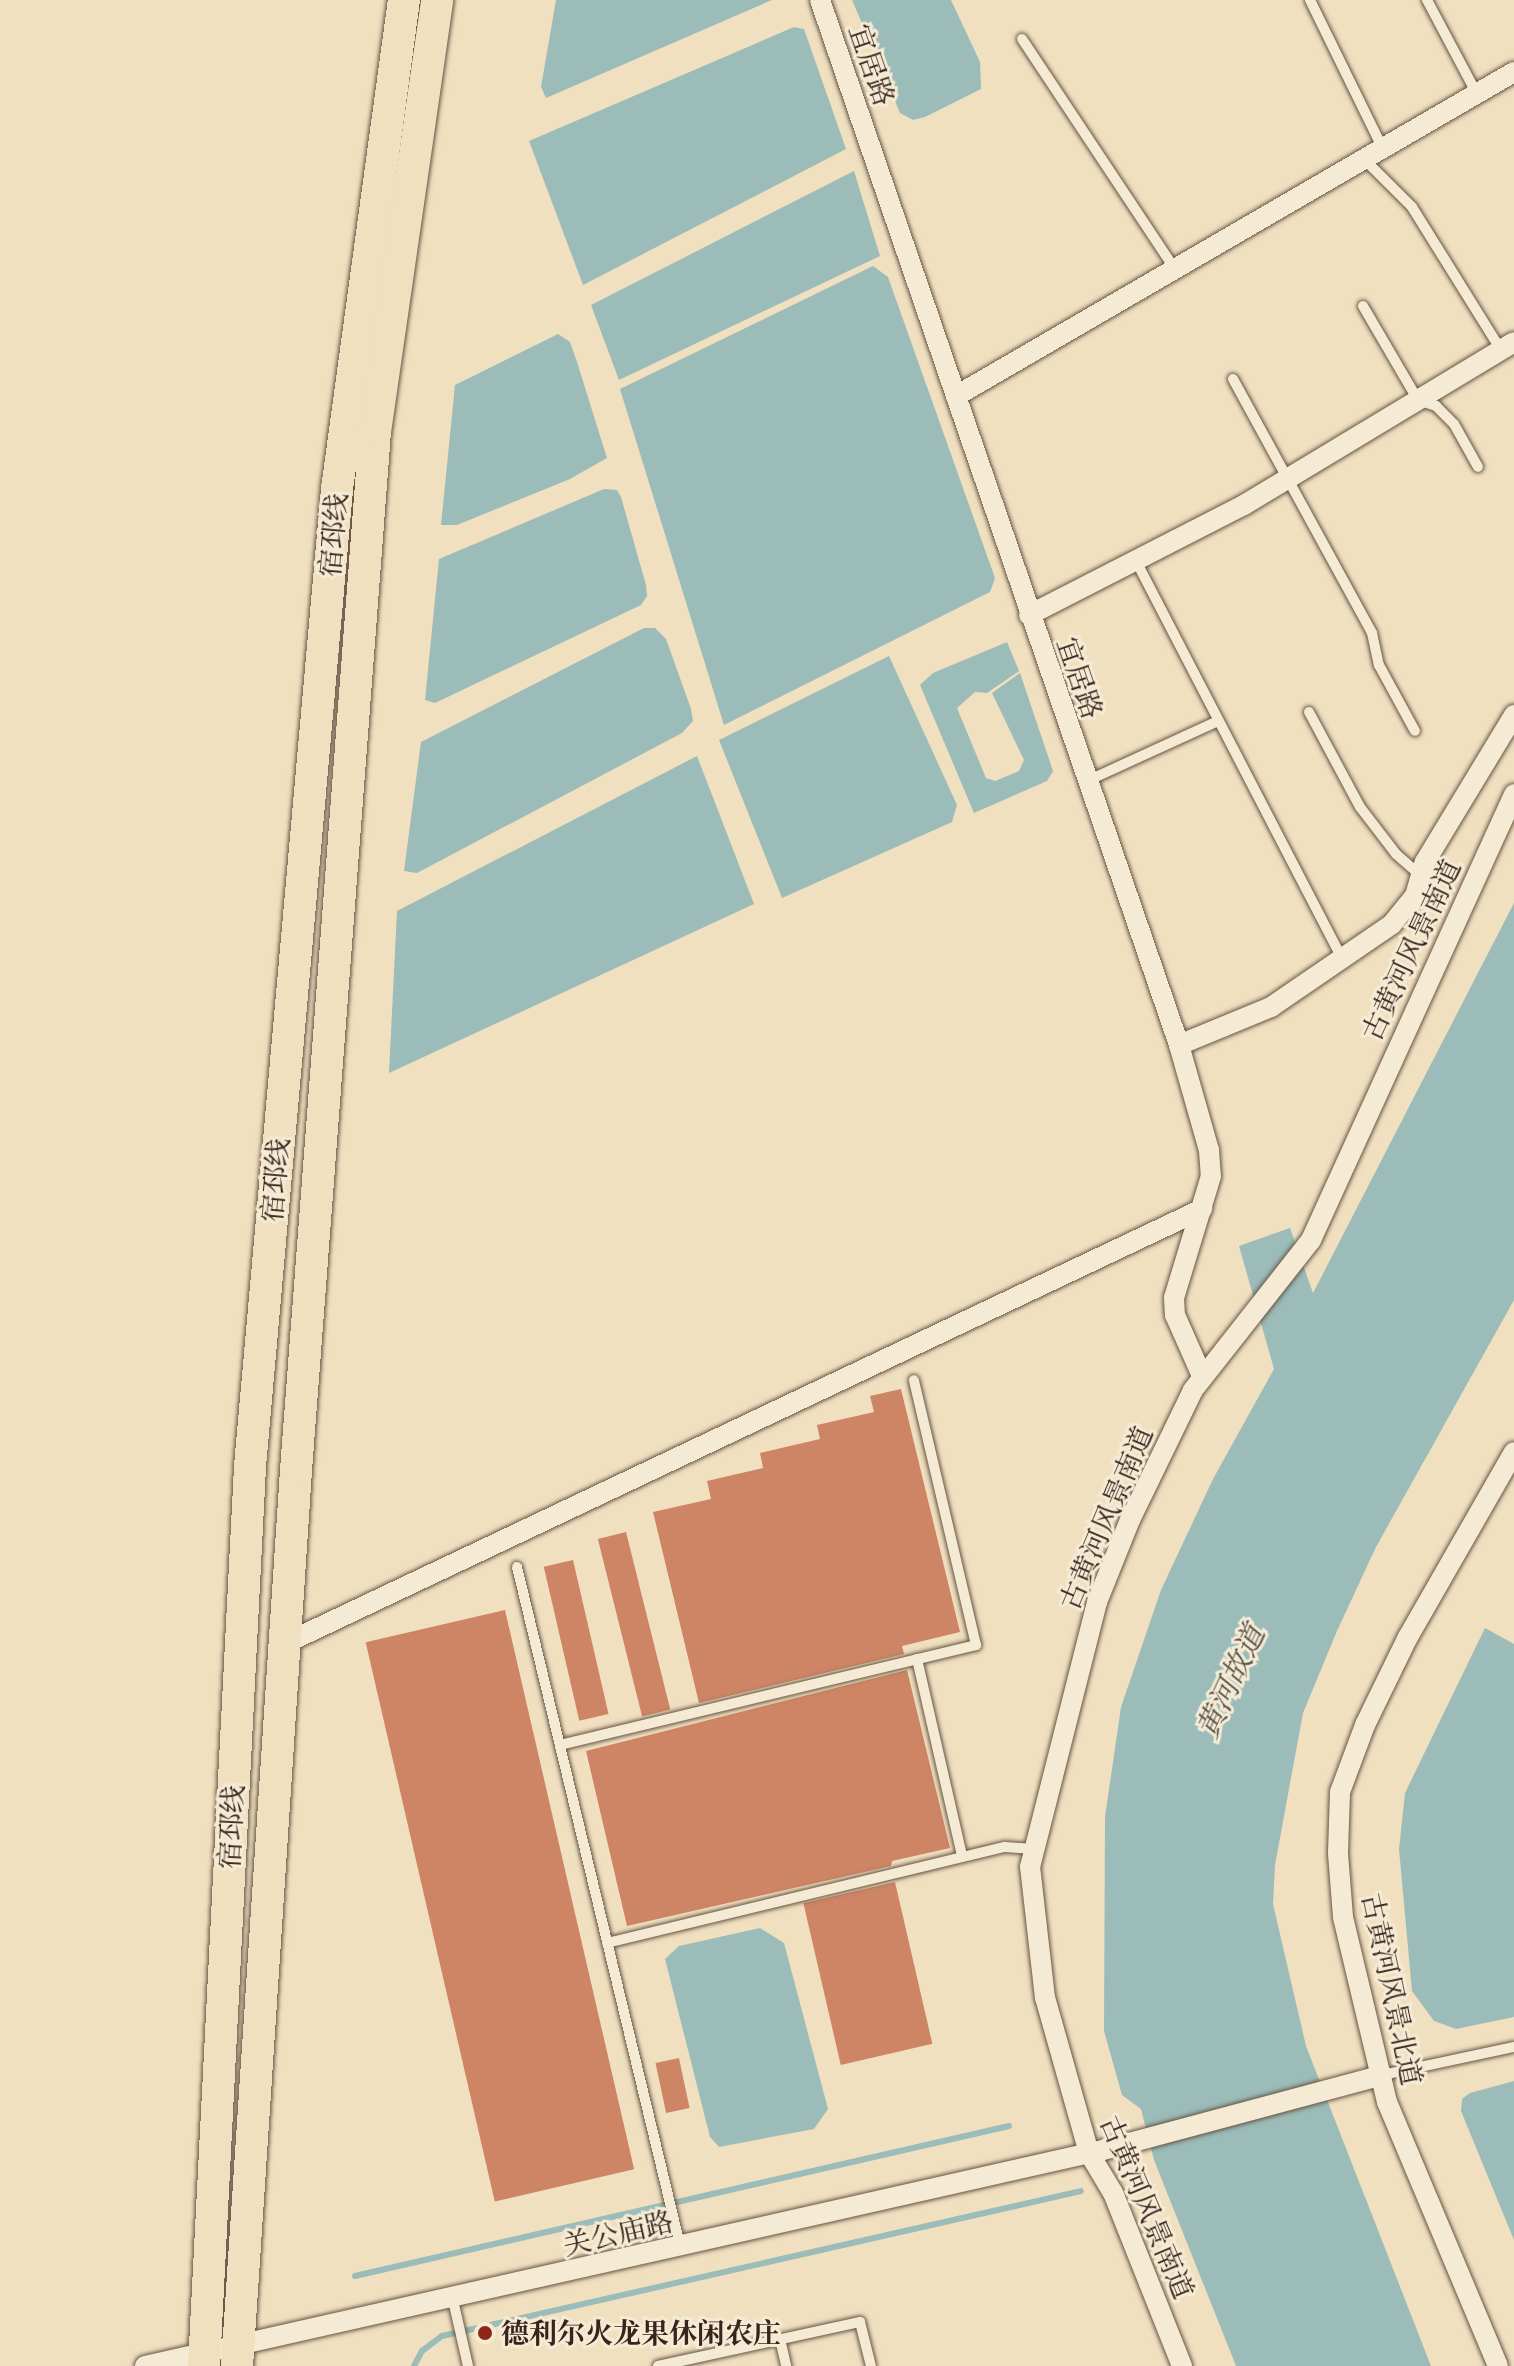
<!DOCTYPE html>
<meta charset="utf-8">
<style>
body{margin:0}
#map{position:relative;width:1514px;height:2366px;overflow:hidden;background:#f0e0bf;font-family:"EB Garamond","Noto Serif SC",serif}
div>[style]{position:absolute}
.water>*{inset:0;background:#9bbcb8}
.stream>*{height:6px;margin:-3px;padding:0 3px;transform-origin:3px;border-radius:3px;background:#9bbcb8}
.building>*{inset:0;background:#cd8566;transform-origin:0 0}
.roads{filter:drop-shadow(0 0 2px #665345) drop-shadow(0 0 2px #665345)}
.lane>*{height:10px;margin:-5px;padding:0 5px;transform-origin:5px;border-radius:5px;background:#f5ebd5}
.street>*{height:20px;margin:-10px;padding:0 10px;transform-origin:10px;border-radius:10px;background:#f5ebd5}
.primary>*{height:32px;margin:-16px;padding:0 16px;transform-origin:16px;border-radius:16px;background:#f0e0bf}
.dots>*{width:22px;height:22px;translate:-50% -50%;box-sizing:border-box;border:4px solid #f5ebd5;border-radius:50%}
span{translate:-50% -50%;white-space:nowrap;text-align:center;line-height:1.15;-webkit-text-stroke:6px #f5ebd5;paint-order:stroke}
.street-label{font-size:28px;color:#38241c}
.poi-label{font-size:28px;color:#38241c;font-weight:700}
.left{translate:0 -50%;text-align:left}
.water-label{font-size:30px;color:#56524b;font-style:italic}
</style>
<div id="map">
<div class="water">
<div style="clip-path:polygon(556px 0,772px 0,546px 98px,541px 87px)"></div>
<div style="clip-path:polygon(852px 0,951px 0,980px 62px,981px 89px,925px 117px,913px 120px,900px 113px)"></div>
<div style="clip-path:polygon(794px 27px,804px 29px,846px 149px,583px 285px,529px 141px)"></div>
<div style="clip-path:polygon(854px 171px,880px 256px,619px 380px,591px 305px)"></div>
<div style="clip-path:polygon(873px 266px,888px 277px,995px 578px,990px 592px,724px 725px,620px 389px)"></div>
<div style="clip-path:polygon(558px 334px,570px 342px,577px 362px,607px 458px,570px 479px,457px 525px,441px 525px,455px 385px)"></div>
<div style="clip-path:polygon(604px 489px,617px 490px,621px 497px,646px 585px,647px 596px,641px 605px,435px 703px,425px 700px,439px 559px)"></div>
<div style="clip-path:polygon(644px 628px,655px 628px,666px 639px,691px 709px,693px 721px,682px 733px,417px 873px,404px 871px,421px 742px)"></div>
<div style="clip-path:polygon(1007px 642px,1019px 671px,987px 693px,975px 692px,957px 708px,986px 778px,995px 781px,1019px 771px,1024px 760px,992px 693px,1020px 673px,1053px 771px,1047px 781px,974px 813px,920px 685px,933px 673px)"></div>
<div style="clip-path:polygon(889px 656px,957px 805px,952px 822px,782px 898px,719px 740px)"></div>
<div style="clip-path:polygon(697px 756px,754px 904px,389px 1073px,397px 911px)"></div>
<div style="clip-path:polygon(1514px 903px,1514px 1300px,1376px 1547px,1337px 1631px,1303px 1713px,1275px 1865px,1273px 1904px,1306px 2046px,1431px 2366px,1236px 2366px,1154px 2160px,1141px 2109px,1122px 2095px,1104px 2031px,1105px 1817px,1121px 1707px,1161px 1590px,1213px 1479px,1274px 1369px,1239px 1246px,1290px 1228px,1313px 1293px)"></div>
<div style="clip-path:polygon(1485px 1628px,1514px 1644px,1514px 2017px,1456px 2029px,1434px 2021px,1412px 1991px,1399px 1849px,1405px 1793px)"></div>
<div style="clip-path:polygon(760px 1928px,784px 1943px,828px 2109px,814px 2129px,719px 2147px,710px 2137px,665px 1959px,679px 1946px)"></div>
<div style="clip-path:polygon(1514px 2081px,1514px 2240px,1461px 2111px,1462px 2099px,1470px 2093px)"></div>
</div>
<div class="stream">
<div style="left:355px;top:2276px;width:671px;rotate:-12.92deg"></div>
<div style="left:414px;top:2366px;width:17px;rotate:-62deg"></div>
<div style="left:422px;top:2351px;width:25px;rotate:-37deg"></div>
<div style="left:442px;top:2336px;width:655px;rotate:-12.78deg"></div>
</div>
<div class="building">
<div style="clip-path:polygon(901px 1389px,960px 1632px,902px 1646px,904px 1654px,699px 1703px,653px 1512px,711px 1499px,707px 1481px,763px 1468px,760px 1453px,820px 1439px,817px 1425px,874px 1412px,870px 1396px)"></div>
<div style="left:626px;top:1532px;width:183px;height:29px;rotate:76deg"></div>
<div style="left:573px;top:1560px;width:158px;height:30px;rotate:77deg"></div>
<div style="left:505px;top:1610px;width:574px;height:143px;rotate:77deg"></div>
<div style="clip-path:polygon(907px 1670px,950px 1848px,892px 1861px,891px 1866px,627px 1926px,586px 1751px)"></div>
<div style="left:895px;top:1882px;width:166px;height:94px;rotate:77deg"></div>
<div style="left:679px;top:2058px;width:51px;height:24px;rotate:78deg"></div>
</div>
<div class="roads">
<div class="lane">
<div style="left:1310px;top:0;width:166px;rotate:63.9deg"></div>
<div style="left:1427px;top:0;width:106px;rotate:62deg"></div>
<div style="left:1022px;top:39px;width:276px;rotate:56.4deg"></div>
<div style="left:1364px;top:159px;width:68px;rotate:45deg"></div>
<div style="left:1412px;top:207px;width:168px;rotate:58.1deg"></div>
<div style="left:1363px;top:306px;width:109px;rotate:59.7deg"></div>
<div style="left:1418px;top:400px;width:19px;rotate:18deg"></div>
<div style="left:1436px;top:406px;width:25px;rotate:45deg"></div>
<div style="left:1454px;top:424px;width:49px;rotate:60.8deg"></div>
<div style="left:1233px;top:379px;width:290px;rotate:61.3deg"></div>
<div style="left:1372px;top:633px;width:33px;rotate:78deg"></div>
<div style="left:1379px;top:665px;width:75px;rotate:61.4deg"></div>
<div style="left:1135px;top:559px;width:450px;rotate:62.6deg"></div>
<div style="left:1309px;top:712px;width:108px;rotate:61.8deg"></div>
<div style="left:1360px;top:807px;width:59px;rotate:52.5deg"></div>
<div style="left:1396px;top:854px;width:33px;rotate:41deg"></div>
<div style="left:1087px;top:781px;width:142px;rotate:-24.6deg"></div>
<div style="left:517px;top:1567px;width:697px;rotate:76.48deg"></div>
<div style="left:917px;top:1659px;width:202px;rotate:77.1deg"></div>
<div style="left:560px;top:1745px;width:428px;rotate:-13.5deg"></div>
<div style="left:976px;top:1645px;width:272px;rotate:-103.2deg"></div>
<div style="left:607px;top:1943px;width:409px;rotate:-13.6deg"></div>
<div style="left:1005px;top:1847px;width:29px;rotate:4deg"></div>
<div style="left:1382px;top:2075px;width:135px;rotate:-12deg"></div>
<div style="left:453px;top:2300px;width:68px;rotate:77.2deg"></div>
<div style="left:780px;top:2339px;width:28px;rotate:77deg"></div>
<div style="left:658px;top:2366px;width:207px;rotate:-12.3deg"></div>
<div style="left:860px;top:2322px;width:45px;rotate:76deg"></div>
</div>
<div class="street">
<div style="left:820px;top:0;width:1105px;rotate:71.04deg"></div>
<div style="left:1179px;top:1045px;width:109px;rotate:74.1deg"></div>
<div style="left:1209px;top:1150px;width:26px;rotate:86deg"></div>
<div style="left:1211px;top:1176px;width:127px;rotate:106.9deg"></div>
<div style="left:1174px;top:1298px;width:17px;rotate:87deg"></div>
<div style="left:1175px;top:1315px;width:67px;rotate:66.1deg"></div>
<div style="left:956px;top:396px;width:645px;rotate:-30.14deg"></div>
<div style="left:1029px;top:615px;width:242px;rotate:-27.1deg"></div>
<div style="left:1244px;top:505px;width:315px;rotate:-31.1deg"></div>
<div style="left:1179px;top:1045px;width:100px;rotate:-22.4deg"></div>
<div style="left:1271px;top:1007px;width:147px;rotate:-34.4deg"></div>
<div style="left:1392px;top:924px;width:36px;rotate:-51deg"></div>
<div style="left:1415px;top:896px;width:35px;rotate:-74deg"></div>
<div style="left:1425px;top:862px;width:172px;rotate:-58.8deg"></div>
<div style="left:284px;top:1644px;width:1016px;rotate:-25.35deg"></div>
<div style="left:145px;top:2366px;width:982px;rotate:-12.71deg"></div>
<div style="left:1103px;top:2150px;width:289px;rotate:-15deg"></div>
<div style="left:1182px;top:2366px;width:186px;rotate:-111.7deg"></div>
<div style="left:1113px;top:2193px;width:47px;rotate:-121deg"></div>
<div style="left:1089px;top:2153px;width:161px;rotate:-105.8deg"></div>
<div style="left:1045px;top:1998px;width:132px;rotate:-96.5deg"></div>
<div style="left:1030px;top:1867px;width:273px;rotate:-75.8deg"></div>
<div style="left:1097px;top:1602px;width:88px;rotate:-68.1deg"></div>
<div style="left:1130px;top:1520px;width:144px;rotate:-64.1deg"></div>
<div style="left:1193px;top:1390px;width:191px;rotate:-51.8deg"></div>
<div style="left:1311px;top:1240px;width:490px;rotate:-65.5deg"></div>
<div style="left:1498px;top:2366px;width:286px;rotate:-112.8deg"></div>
<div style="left:1387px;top:2102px;width:190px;rotate:-103.4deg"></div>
<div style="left:1343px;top:1917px;width:64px;rotate:-94.5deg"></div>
<div style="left:1338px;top:1853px;width:61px;rotate:-88.1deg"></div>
<div style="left:1340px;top:1792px;width:72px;rotate:-69.5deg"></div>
<div style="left:1365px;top:1725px;width:98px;rotate:-64deg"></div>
<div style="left:1408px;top:1637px;width:213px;rotate:-60.2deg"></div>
</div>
<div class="primary">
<div style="left:204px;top:2366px;width:901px;rotate:-87.07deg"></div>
<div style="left:250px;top:1466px;width:981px;rotate:-84.91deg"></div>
<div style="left:337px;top:489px;width:494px;rotate:-82.2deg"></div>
<div style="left:237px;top:2366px;width:898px;rotate:-86.23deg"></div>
<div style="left:296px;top:1470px;width:1041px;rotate:-85.65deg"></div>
<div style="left:375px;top:432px;width:436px;rotate:-81.8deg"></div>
</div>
</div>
<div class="dots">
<div style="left:485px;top:2333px;background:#8f2418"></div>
</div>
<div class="street-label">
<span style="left:872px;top:65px;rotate:71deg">宜居路</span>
<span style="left:333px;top:535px;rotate:-85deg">宿邳线</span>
<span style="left:1080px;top:678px;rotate:71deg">宜居路</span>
<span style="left:1411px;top:950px;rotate:-65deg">古黄河风景南道</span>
<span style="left:275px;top:1180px;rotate:-85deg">宿邳线</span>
<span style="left:1106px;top:1518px;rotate:-67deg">古黄河风景南道</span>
<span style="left:231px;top:1827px;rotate:-87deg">宿邳线</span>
<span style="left:1392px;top:1989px;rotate:78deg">古黄河风景北道</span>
<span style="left:1147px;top:2207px;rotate:67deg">古黄河风景南道</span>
<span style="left:618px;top:2233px;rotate:-13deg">关公庙路</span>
</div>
<div class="poi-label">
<span class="left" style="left:501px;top:2333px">德利尔火龙果休闲农庄</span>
</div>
<div class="water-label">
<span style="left:1231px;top:1682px;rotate:-65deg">黄河故道</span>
</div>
</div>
